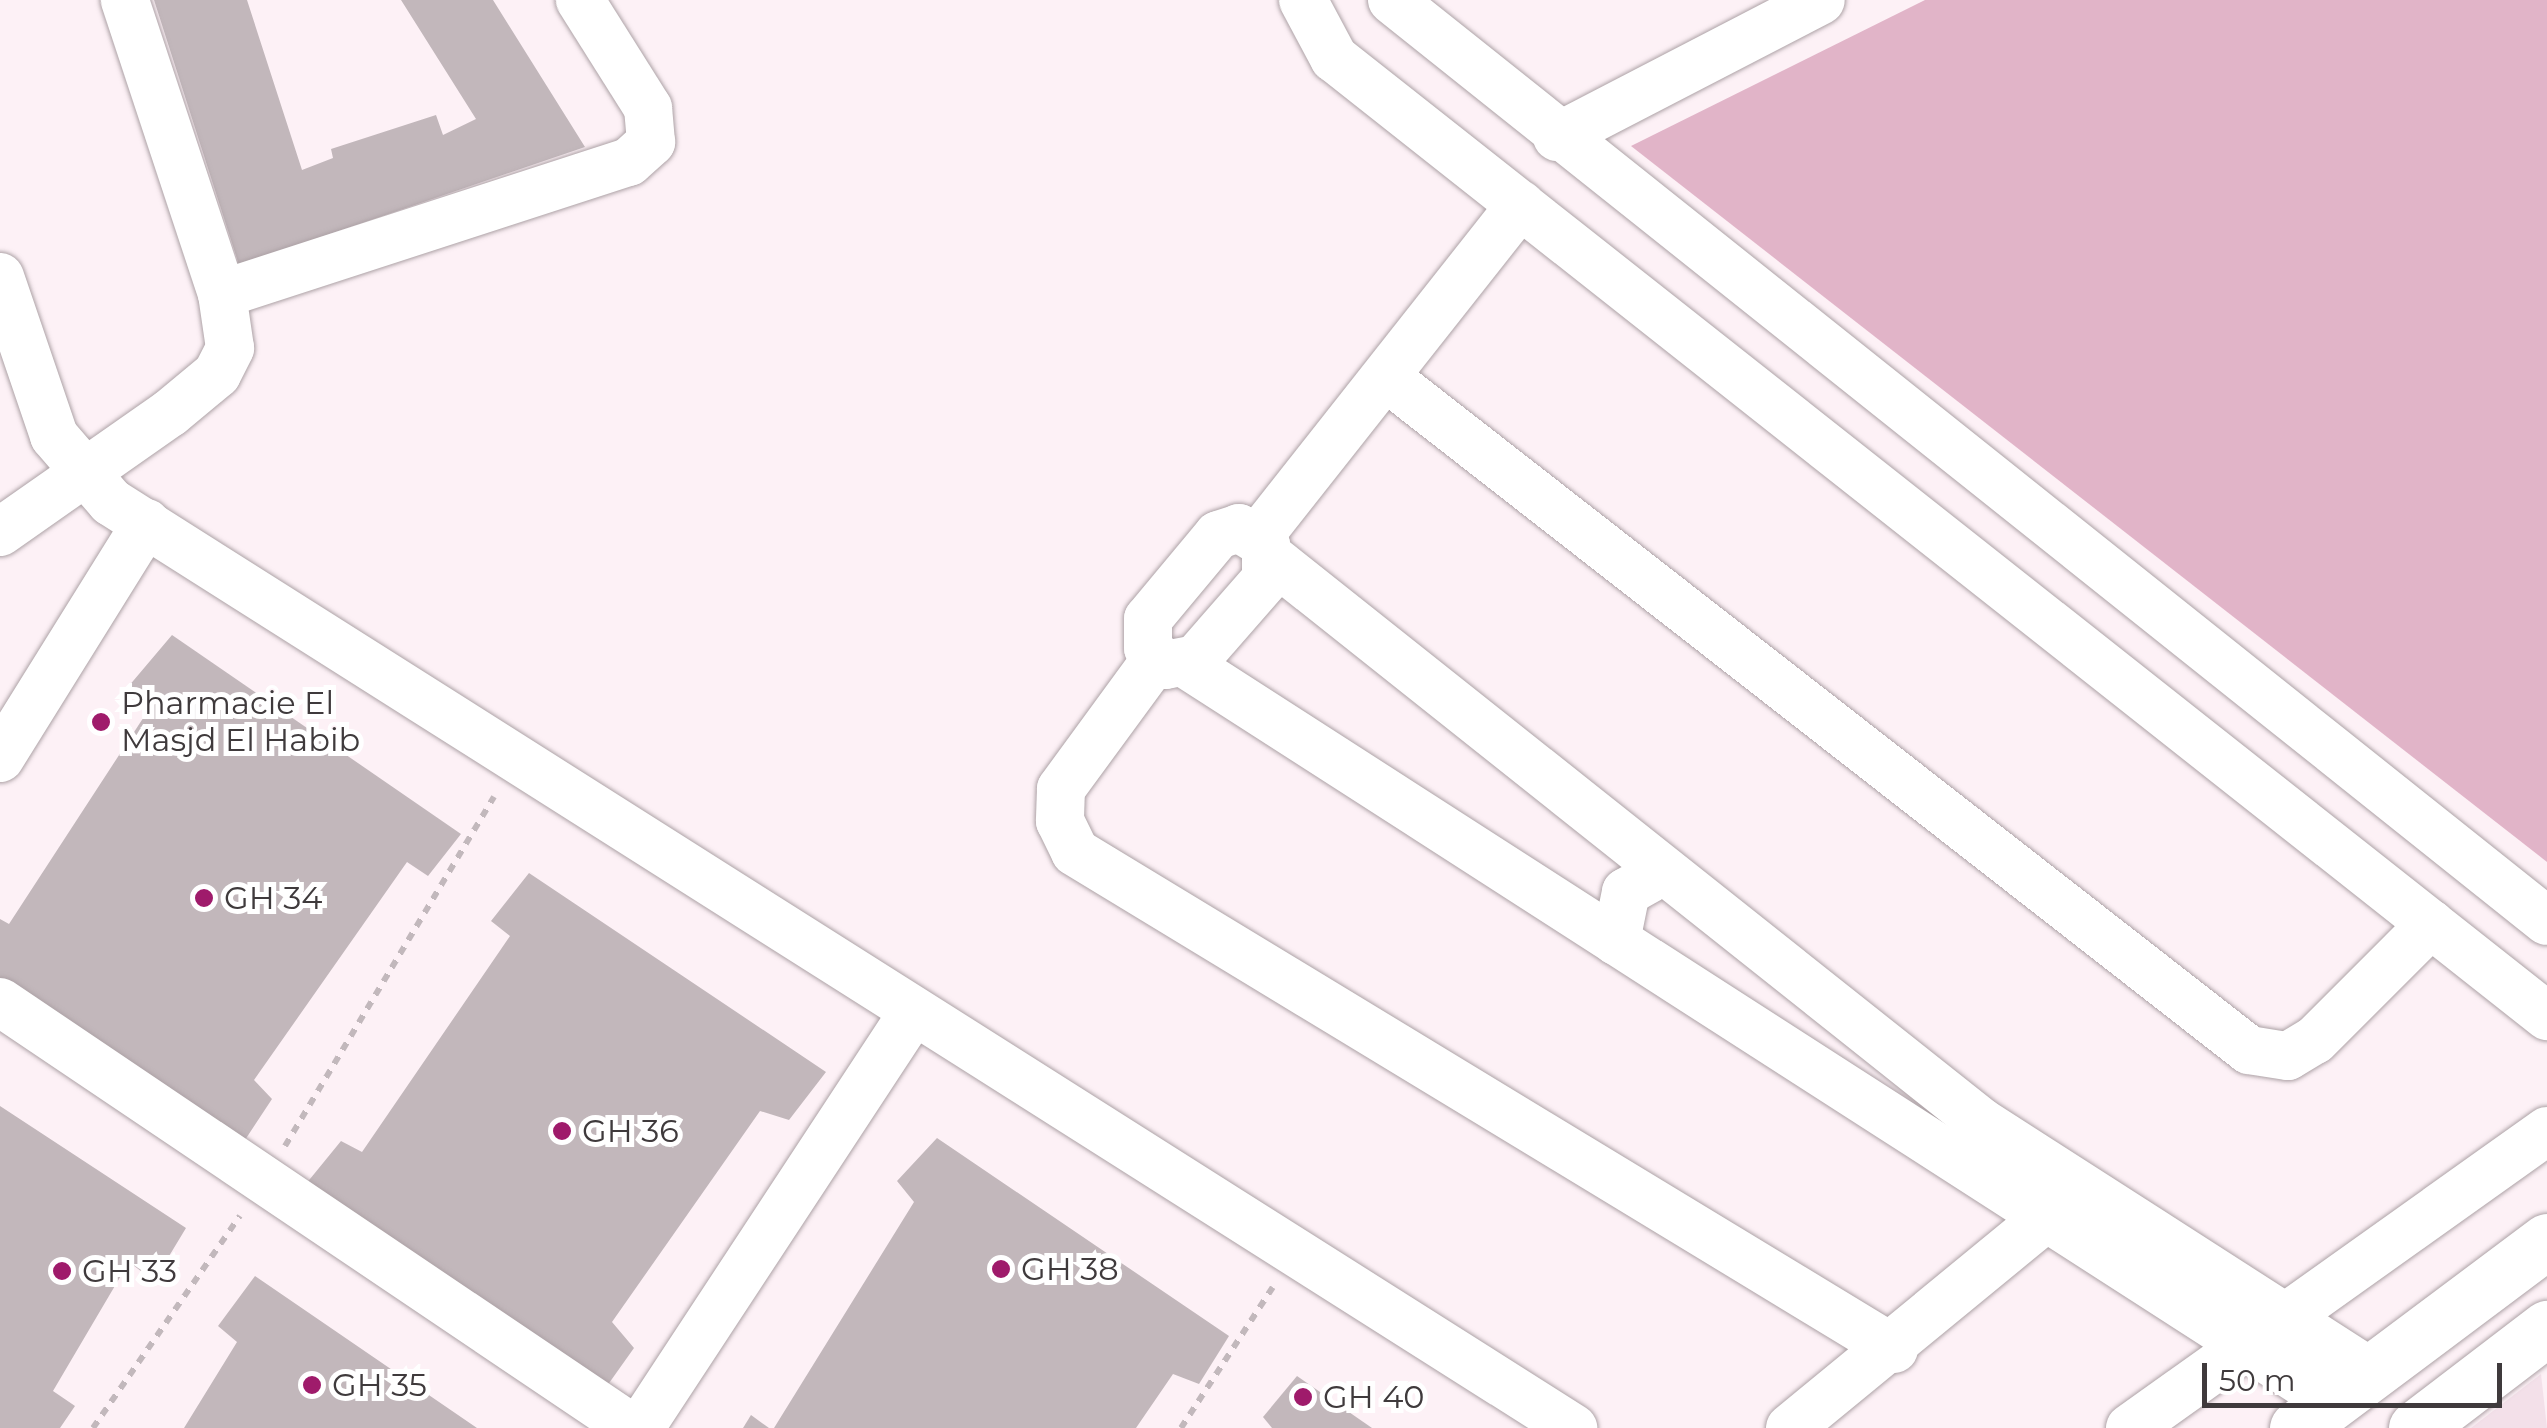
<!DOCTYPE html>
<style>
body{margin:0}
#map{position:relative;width:2547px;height:1428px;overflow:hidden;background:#fdf1f6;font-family:Montserrat,sans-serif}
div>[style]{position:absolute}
.built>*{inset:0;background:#f3e0e9}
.green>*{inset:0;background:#e1b4c8}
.building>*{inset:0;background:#c2b7bb}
.path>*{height:6px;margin-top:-3px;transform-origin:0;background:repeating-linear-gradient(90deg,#c2b8bc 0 8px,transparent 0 16px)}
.roads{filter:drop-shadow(0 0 2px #ada2a6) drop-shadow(0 0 2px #ada2a6)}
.minor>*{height:48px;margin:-24px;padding:0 24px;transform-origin:24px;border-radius:24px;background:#fff}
.tertiary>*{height:55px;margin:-27.5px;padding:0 27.5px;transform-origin:27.5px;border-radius:27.5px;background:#fff}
.dots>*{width:28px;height:28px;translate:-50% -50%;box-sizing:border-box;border:5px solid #fff;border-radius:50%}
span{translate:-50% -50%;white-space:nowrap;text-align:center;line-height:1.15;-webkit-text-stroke:10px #fff;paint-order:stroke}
.poi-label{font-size:32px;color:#3f3a3c}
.left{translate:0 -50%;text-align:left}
.scale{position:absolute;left:2202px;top:1363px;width:300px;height:45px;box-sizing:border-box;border:5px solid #3f3a3c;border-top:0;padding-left:12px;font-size:30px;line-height:35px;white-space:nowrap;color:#3f3a3c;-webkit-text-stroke:8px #fff;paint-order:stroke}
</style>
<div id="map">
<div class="built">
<div style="clip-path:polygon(2541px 1374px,2547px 1428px,2471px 1428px)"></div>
</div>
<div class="green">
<div style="clip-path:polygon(1925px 0,2547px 0,2547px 862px,1631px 146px)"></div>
</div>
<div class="building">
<div style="clip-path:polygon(154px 0,247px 0,302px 170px,333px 158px,331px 149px,436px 115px,443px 135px,476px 119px,401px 0,493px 0,585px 147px,239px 265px)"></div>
<div style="clip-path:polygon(172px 635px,461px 834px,428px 876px,407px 862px,254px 1080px,272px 1099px,241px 1146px,0 991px,0 919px,9px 924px,151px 706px,128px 687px)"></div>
<div style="clip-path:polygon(529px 873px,826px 1072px,789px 1120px,760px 1111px,612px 1322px,634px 1348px,602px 1393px,301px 1190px,341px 1141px,362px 1152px,510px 936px,491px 921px)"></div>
<div style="clip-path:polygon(0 1106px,186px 1228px,154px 1281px,129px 1262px,53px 1391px,75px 1406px,60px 1428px,0 1428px)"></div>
<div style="clip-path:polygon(937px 1138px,1229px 1336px,1199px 1384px,1173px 1374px,1136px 1428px,774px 1428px,914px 1202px,897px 1181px)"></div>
<div style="clip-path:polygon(255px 1276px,477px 1428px,184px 1428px,237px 1342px,218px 1326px)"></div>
<div style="clip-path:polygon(1297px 1376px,1372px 1428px,1272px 1428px,1263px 1417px)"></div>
<div style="clip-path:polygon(751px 1415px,769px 1428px,743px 1428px)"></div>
</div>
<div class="path">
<div style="left:285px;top:1146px;width:407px;rotate:-59.1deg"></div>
<div style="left:93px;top:1428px;width:258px;rotate:-55.3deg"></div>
<div style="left:1181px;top:1428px;width:168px;rotate:-56.9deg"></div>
</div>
<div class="roads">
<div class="minor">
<div style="left:1303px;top:0;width:66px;rotate:61.9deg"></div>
<div style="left:1334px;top:58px;width:1546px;rotate:38.3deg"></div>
<div style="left:1392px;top:0;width:1477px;rotate:38.57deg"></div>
<div style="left:1557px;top:137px;width:297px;rotate:-27.4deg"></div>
<div style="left:0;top:277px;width:168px;rotate:71.2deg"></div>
<div style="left:54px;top:436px;width:87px;rotate:49.2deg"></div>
<div style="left:111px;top:502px;width:1731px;rotate:32.35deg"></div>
<div style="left:222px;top:294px;width:428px;rotate:-18deg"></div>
<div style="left:629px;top:162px;width:30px;rotate:-42deg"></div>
<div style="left:651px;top:142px;width:34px;rotate:-95deg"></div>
<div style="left:648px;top:108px;width:128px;rotate:-122.2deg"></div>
<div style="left:1387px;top:378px;width:1093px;rotate:37.94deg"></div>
<div style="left:2249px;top:1050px;width:39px;rotate:9deg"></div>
<div style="left:2288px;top:1056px;width:31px;rotate:-31deg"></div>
<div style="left:2315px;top:1040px;width:164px;rotate:-45deg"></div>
<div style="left:1239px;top:528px;width:32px;rotate:32deg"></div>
<div style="left:1266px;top:545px;width:34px;rotate:90deg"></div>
<div style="left:1266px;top:579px;width:106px;rotate:131.2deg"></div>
<div style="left:1196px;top:659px;width:32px;rotate:169deg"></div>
<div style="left:1165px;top:665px;width:24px;rotate:-135deg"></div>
<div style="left:1148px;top:648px;width:29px;rotate:-90deg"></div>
<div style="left:1148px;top:619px;width:109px;rotate:-50.2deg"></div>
<div style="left:1218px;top:535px;width:22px;rotate:-18deg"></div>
<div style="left:0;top:532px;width:208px;rotate:-35deg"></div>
<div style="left:170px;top:413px;width:61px;rotate:-39.7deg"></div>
<div style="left:217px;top:374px;width:29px;rotate:-63deg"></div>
<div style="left:230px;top:348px;width:55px;rotate:-98.4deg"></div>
<div style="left:222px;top:294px;width:310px;rotate:-108.3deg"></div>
<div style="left:1259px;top:536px;width:422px;rotate:-51.7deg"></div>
<div style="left:1270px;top:557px;width:908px;rotate:38.47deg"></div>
<div style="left:1981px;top:1122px;width:462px;rotate:32.7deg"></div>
<div style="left:1156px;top:659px;width:161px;rotate:126.2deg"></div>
<div style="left:1061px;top:789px;width:32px;rotate:92deg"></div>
<div style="left:1060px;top:821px;width:34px;rotate:64deg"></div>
<div style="left:1075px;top:852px;width:958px;rotate:31.25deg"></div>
<div style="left:1186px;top:664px;width:1363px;rotate:32.75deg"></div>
<div style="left:0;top:758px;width:277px;rotate:-58.1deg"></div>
<div style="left:1616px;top:941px;width:50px;rotate:-78.5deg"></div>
<div style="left:1626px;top:892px;width:43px;rotate:-29.6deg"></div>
<div style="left:0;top:1002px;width:762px;rotate:33.98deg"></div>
<div style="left:640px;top:1428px;width:493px;rotate:-56.7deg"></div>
<div style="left:1790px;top:1428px;width:361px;rotate:-39.4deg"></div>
<div style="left:2130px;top:1428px;width:512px;rotate:-35.46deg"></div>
</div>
<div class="tertiary">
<div style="left:2297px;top:1428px;width:312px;rotate:-36.8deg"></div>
<div style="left:2416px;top:1428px;width:165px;rotate:-37.4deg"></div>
</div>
</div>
<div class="dots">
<div style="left:101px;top:722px;background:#9f1b6b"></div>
<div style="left:204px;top:898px;background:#9f1b6b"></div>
<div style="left:562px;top:1131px;background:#9f1b6b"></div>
<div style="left:1001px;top:1269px;background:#9f1b6b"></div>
<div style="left:62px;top:1271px;background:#9f1b6b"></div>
<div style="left:312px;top:1385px;background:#9f1b6b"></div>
<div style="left:1303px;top:1397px;background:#9f1b6b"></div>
</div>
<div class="poi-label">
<span class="left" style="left:121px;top:722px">Pharmacie El<br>Masjd El Habib</span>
<span class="left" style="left:224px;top:898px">GH 34</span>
<span class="left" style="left:582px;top:1131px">GH 36</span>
<span class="left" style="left:1021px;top:1269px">GH 38</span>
<span class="left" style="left:82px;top:1271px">GH 33</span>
<span class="left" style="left:332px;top:1385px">GH 35</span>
<span class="left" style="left:1323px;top:1397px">GH 40</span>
</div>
<div class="scale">50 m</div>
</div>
